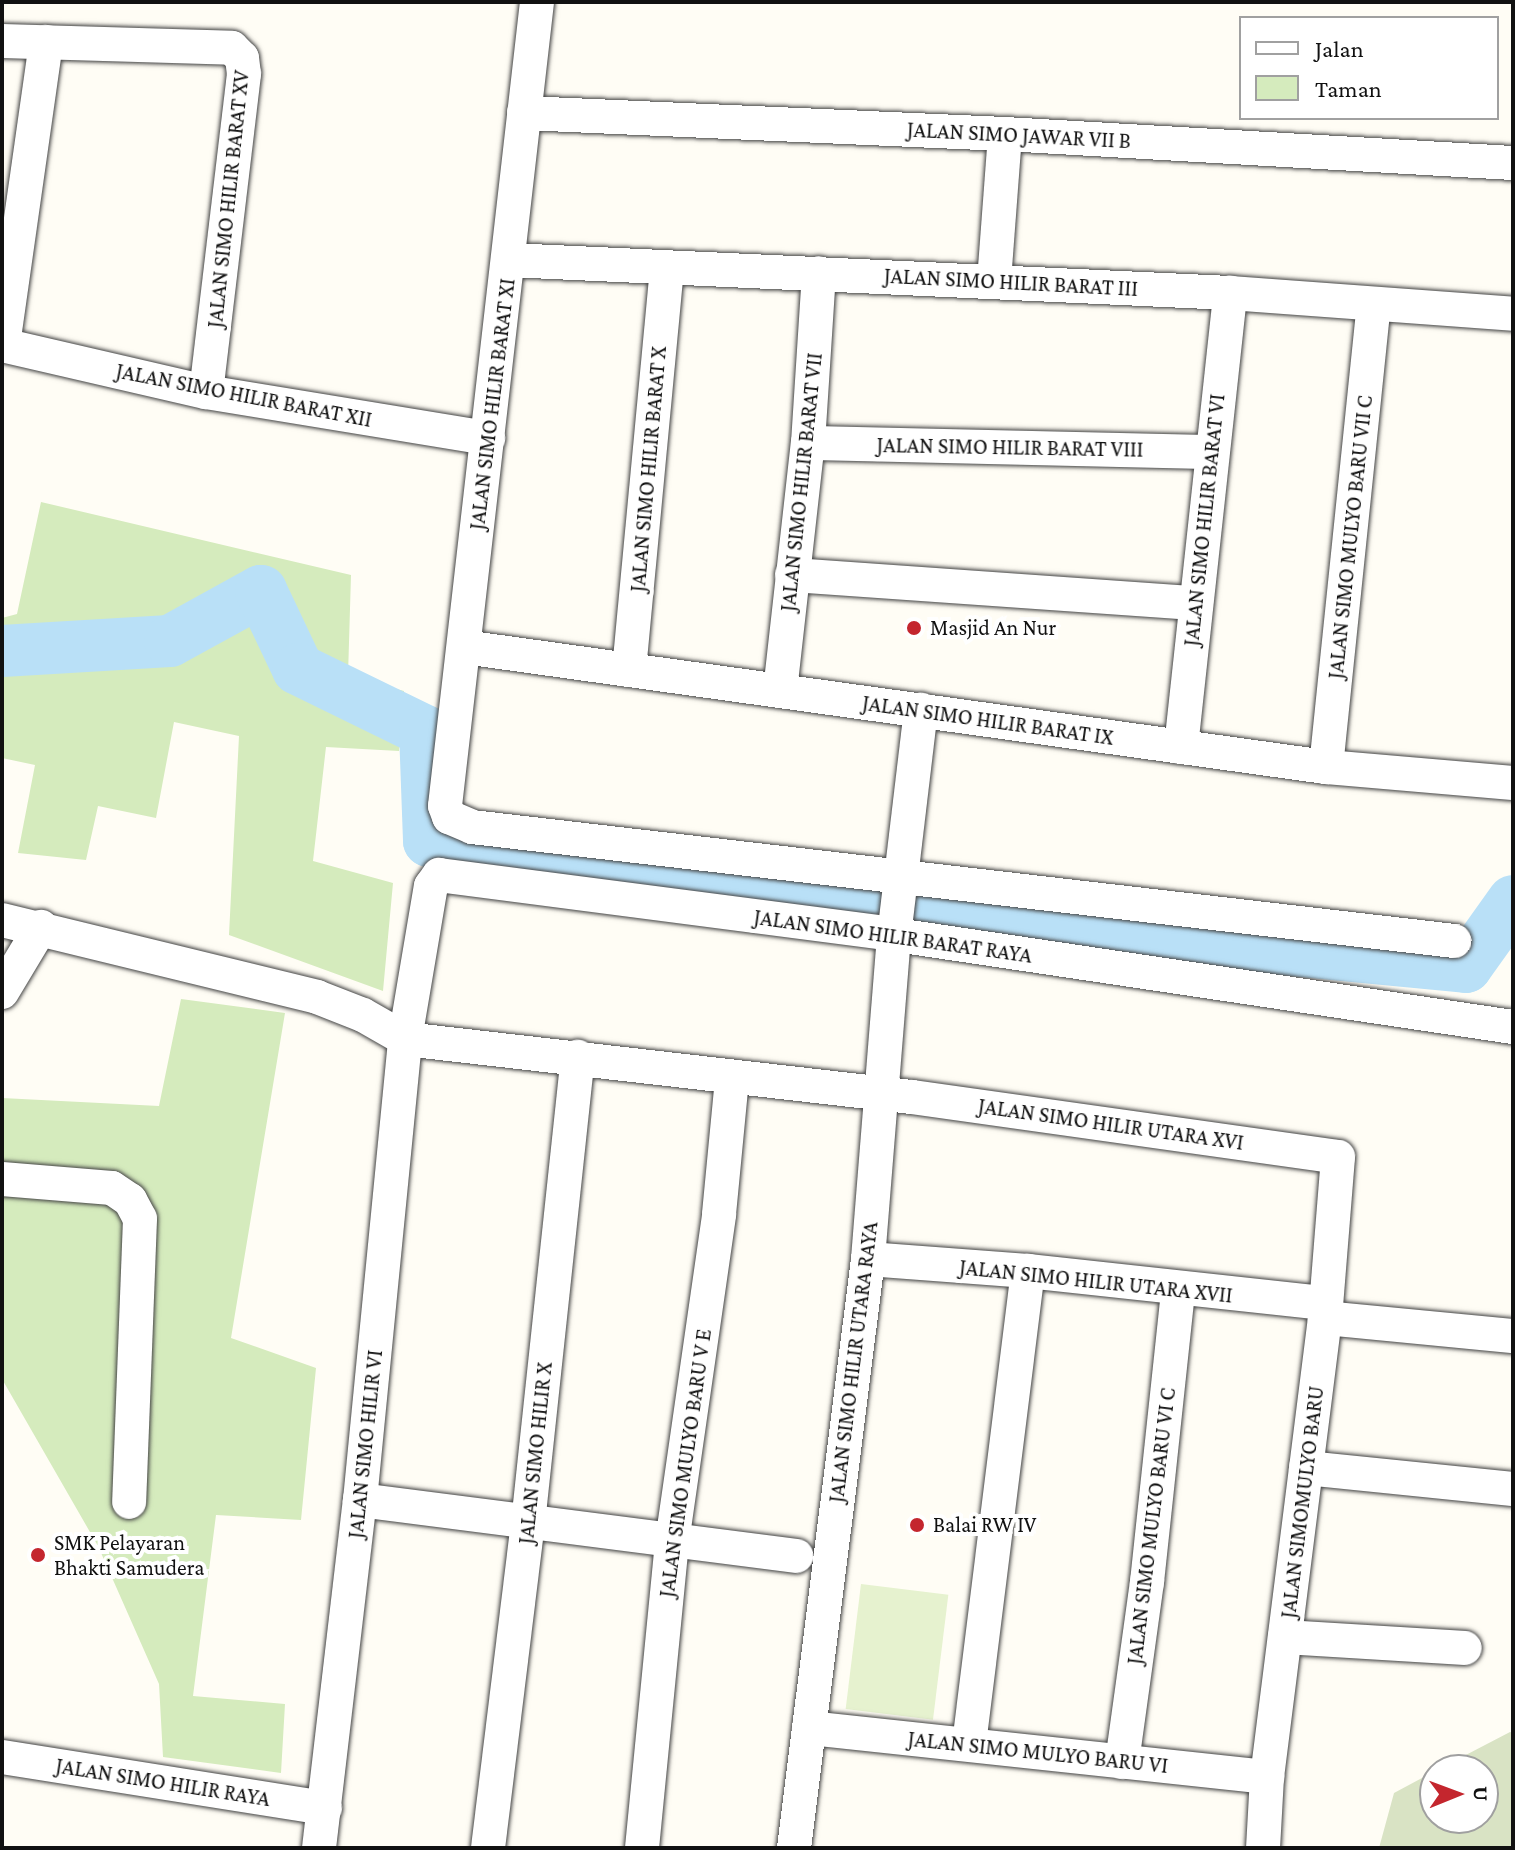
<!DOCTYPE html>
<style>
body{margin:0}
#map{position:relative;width:1515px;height:1850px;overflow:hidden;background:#fffdf5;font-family:"Crimson Pro",serif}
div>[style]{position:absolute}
.green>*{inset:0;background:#d5ebbd}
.cemetery>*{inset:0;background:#d9e3c4}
.pitch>*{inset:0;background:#e6f2cf;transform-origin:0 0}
.river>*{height:52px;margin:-26px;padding:0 26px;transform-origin:26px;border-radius:26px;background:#b9e0f7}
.roads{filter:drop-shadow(0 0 2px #444) drop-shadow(0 0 2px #444)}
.street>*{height:34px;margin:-17px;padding:0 17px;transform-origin:17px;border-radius:17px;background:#fff}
.dots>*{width:22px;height:22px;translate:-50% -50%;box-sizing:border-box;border:4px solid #fff;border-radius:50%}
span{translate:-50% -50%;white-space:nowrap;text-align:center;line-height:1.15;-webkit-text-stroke:8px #fff;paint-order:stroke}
.street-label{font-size:22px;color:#111}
.poi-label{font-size:22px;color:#111}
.left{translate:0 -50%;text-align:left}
.frame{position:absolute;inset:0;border:4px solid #111;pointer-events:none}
.legend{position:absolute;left:1239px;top:16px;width:260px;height:104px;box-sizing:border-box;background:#fff;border:2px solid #a0a0a0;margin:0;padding:10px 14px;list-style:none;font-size:24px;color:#111}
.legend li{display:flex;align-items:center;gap:16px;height:40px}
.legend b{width:40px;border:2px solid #a0a0a0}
.north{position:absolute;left:1419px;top:1754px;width:80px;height:80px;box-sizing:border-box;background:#fff;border:2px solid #a0a0a0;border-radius:50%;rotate:89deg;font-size:22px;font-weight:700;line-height:32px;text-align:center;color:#111}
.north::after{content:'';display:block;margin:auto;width:28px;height:36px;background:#c4262e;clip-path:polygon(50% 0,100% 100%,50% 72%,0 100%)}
</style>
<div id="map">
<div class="green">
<div style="clip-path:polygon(41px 502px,351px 575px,348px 676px,404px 691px,399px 751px,326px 747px,313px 861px,393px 883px,383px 991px,229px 935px,239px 736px,174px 722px,156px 818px,98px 806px,86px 860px,18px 853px,35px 765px,2px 758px,2px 618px,17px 614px)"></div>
<div style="clip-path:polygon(181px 999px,285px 1013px,231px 1338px,316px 1368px,301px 1520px,216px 1515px,193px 1696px,285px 1704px,281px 1773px,163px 1757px,159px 1684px,98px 1546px,2px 1379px,2px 1098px,159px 1106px)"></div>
</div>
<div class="cemetery">
<div style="clip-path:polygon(1510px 1732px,1513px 1733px,1513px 1848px,1379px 1848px,1394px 1793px,1435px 1771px,1435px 1818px,1483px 1818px,1483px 1770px,1437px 1770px)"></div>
</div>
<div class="pitch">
<div style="left:861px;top:1584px;width:88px;height:126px;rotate:7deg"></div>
</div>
<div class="river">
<div style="left:2px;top:651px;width:168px;rotate:-3.4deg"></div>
<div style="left:170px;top:641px;width:104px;rotate:-28.8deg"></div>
<div style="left:261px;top:591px;width:86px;rotate:64.6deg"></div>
<div style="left:298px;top:669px;width:141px;rotate:26deg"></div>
<div style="left:425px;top:731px;width:110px;rotate:87.9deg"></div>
<div style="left:429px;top:841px;width:95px;rotate:1.8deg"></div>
<div style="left:524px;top:844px;width:518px;rotate:9.12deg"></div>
<div style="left:1035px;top:926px;width:433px;rotate:5.4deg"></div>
<div style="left:1466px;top:967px;width:81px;rotate:-54.5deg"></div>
</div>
<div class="roads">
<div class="street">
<div style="left:537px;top:2px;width:809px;rotate:96.53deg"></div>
<div style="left:445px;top:806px;width:12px;rotate:70deg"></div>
<div style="left:449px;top:817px;width:25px;rotate:23deg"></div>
<div style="left:472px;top:827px;width:989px;rotate:6.62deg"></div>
<div style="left:2px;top:41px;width:230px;rotate:1.7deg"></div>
<div style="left:232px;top:48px;width:14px;rotate:45deg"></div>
<div style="left:242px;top:58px;width:16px;rotate:83deg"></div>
<div style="left:244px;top:74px;width:320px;rotate:96.8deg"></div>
<div style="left:524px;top:113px;width:481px;rotate:2.5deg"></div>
<div style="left:1005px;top:134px;width:509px;rotate:3.27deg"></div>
<div style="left:509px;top:260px;width:722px;rotate:2.62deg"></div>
<div style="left:1230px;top:293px;width:284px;rotate:4.2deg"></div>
<div style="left:994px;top:281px;width:147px;rotate:-85.7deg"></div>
<div style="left:2px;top:345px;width:209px;rotate:13deg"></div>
<div style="left:206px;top:392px;width:286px;rotate:9.3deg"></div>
<div style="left:3px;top:345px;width:306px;rotate:-81.9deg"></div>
<div style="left:808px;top:443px;width:404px;rotate:1.3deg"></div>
<div style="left:792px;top:575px;width:404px;rotate:4deg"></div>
<div style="left:464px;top:647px;width:870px;rotate:7.93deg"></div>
<div style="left:1326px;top:767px;width:188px;rotate:4.9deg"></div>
<div style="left:629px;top:670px;width:403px;rotate:-84.6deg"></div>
<div style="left:780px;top:691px;width:250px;rotate:-83.6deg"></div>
<div style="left:808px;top:443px;width:170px;rotate:-86.3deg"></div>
<div style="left:1181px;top:747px;width:457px;rotate:-83.8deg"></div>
<div style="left:1326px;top:767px;width:463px;rotate:-84.1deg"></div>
<div style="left:2px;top:920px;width:324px;rotate:13.7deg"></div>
<div style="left:317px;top:997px;width:49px;rotate:21.4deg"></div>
<div style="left:363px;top:1015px;width:48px;rotate:29.7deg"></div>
<div style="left:405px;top:1039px;width:510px;rotate:6.53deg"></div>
<div style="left:912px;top:1097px;width:430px;rotate:8deg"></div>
<div style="left:1338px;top:1157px;width:162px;rotate:94.6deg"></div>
<div style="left:1325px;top:1318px;width:463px;rotate:97.2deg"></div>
<div style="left:1267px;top:1777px;width:71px;rotate:93.2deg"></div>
<div style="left:2px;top:992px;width:76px;rotate:-59deg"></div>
<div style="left:2px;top:1179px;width:110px;rotate:4.7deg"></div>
<div style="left:112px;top:1188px;width:22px;rotate:34deg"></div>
<div style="left:130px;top:1200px;width:21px;rotate:62deg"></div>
<div style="left:140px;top:1219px;width:283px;rotate:92.2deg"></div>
<div style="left:868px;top:1259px;width:160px;rotate:4.3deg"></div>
<div style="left:1028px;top:1271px;width:298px;rotate:6.2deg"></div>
<div style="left:1325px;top:1318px;width:189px;rotate:5.5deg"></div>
<div style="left:1306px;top:1468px;width:208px;rotate:5.8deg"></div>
<div style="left:360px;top:1500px;width:440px;rotate:7.3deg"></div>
<div style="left:1285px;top:1637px;width:180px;rotate:3.5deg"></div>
<div style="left:809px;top:1728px;width:461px;rotate:6.1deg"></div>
<div style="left:969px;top:1744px;width:477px;rotate:-82.9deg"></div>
<div style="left:2px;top:1757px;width:327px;rotate:9deg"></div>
<div style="left:1122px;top:1762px;width:182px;rotate:-82.1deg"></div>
<div style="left:1147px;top:1582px;width:294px;rotate:-83.9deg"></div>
<div style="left:319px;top:1848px;width:350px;rotate:-83.3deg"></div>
<div style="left:360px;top:1500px;width:463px;rotate:-84.4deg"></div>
<div style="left:405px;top:1039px;width:155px;rotate:-80.4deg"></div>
<div style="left:431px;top:886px;width:14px;rotate:-54deg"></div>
<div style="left:439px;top:875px;width:448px;rotate:7.4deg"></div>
<div style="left:883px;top:933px;width:637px;rotate:8.49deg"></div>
<div style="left:488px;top:1848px;width:327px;rotate:-83deg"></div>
<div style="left:528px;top:1523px;width:469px;rotate:-83.9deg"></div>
<div style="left:642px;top:1848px;width:307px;rotate:-84.4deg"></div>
<div style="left:672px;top:1542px;width:331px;rotate:-81.8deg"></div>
<div style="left:719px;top:1214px;width:137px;rotate:-84.5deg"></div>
<div style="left:794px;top:1848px;width:594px;rotate:-82.84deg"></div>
<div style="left:868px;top:1259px;width:324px;rotate:-85.4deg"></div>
<div style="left:894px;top:936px;width:228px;rotate:-83.2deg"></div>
</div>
</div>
<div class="dots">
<div style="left:914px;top:628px;background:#c4262e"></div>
<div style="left:917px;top:1525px;background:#c4262e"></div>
<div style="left:38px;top:1555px;background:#c4262e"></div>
</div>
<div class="street-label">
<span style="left:1019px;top:135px;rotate:3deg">JALAN SIMO JAWAR VII B</span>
<span style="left:228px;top:199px;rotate:-84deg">JALAN SIMO HILIR BARAT XV</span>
<span style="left:1011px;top:282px;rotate:3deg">JALAN SIMO HILIR BARAT III</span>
<span style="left:244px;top:395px;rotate:11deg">JALAN SIMO HILIR BARAT XII</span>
<span style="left:492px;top:404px;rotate:-83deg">JALAN SIMO HILIR BARAT XI</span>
<span style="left:1010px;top:447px;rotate:1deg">JALAN SIMO HILIR BARAT VIII</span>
<span style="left:648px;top:469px;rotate:-85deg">JALAN SIMO HILIR BARAT X</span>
<span style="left:801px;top:482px;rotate:-84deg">JALAN SIMO HILIR BARAT VII</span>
<span style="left:1204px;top:520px;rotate:-84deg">JALAN SIMO HILIR BARAT VI</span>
<span style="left:1350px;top:537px;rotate:-84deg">JALAN SIMO MULYO BARU VII C</span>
<span style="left:988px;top:720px;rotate:8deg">JALAN SIMO HILIR BARAT IX</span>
<span style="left:893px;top:936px;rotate:8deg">JALAN SIMO HILIR BARAT RAYA</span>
<span style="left:1111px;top:1124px;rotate:8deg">JALAN SIMO HILIR UTARA XVI</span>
<span style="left:1096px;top:1281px;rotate:6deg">JALAN SIMO HILIR UTARA XVII</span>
<span style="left:853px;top:1362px;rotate:-83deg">JALAN SIMO HILIR UTARA RAYA</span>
<span style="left:365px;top:1444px;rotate:-84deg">JALAN SIMO HILIR VI</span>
<span style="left:535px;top:1453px;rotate:-84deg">JALAN SIMO HILIR X</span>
<span style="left:685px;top:1463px;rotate:-82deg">JALAN SIMO MULYO BARU V E</span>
<span style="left:1302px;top:1502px;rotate:-83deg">JALAN SIMOMULYO BARU</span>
<span style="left:1151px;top:1526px;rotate:-83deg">JALAN SIMO MULYO BARU VI C</span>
<span style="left:1038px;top:1752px;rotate:6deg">JALAN SIMO MULYO BARU VI</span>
<span style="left:163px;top:1782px;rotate:9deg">JALAN SIMO HILIR RAYA</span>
</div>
<div class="poi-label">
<span class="left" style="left:930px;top:628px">Masjid An Nur</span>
<span class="left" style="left:933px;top:1525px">Balai RW IV</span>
<span class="left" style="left:54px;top:1555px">SMK Pelayaran<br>Bhakti Samudera</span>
</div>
<div class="frame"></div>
<ul class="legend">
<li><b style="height:10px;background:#fff"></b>Jalan</li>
<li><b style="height:22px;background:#d5ebbd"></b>Taman</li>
</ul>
<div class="north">U</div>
</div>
